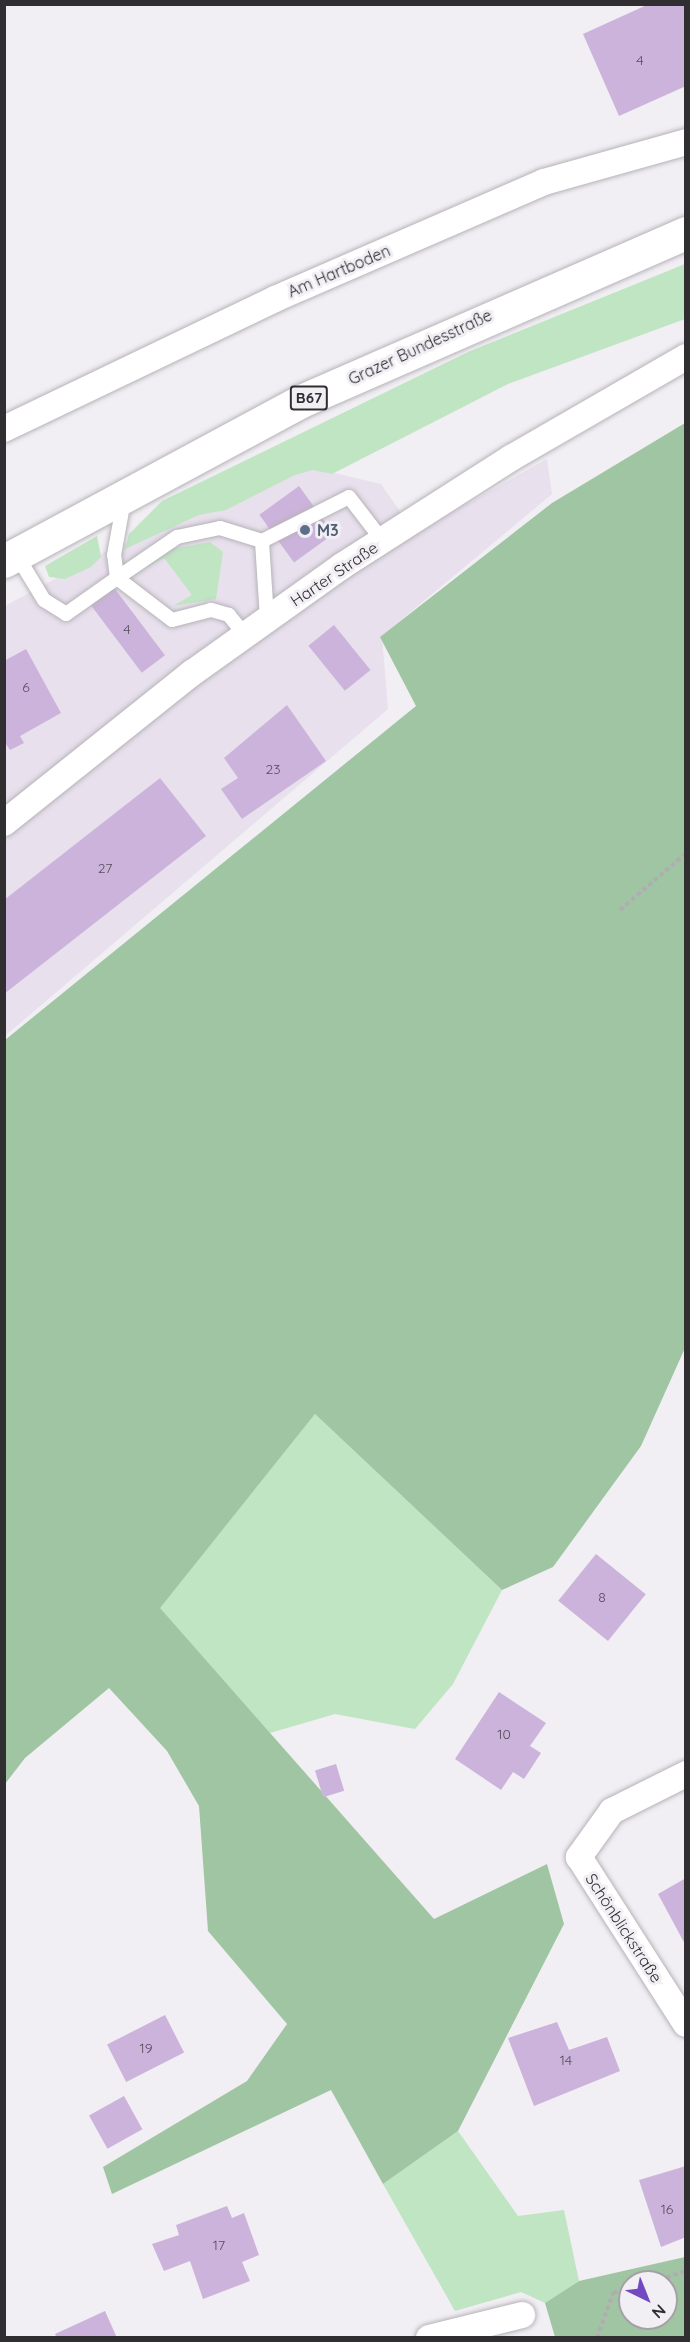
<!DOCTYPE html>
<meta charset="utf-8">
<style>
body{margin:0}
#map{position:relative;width:690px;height:2342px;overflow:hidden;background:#f1eef4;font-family:Quicksand,sans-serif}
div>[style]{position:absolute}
.built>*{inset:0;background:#e8e0ed}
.green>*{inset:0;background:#c0e5c3}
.forest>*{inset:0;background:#a0c5a3}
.building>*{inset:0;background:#ccb3db;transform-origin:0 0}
.path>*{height:4px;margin-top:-2px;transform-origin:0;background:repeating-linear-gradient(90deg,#afadb2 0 4.5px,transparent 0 7.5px)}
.roads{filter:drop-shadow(0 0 2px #b6b3b8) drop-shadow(0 0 2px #b6b3b8)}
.service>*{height:14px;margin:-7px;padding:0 7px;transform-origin:7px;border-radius:7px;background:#fff}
.minor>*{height:26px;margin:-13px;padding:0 13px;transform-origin:13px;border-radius:13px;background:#fff}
.primary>*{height:33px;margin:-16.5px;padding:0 16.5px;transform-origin:16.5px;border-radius:16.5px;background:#fff}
.dots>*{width:16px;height:16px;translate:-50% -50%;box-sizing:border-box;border:3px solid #f1eef4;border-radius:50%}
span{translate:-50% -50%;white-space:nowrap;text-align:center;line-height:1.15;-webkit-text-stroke:6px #f1eef4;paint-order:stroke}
.number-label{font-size:14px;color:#574f5c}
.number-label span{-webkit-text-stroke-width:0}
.shield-label span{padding:2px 4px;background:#f1eef4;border:2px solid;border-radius:4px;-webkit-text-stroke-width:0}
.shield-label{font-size:15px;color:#302e31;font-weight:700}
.street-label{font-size:16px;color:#302e31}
.service-label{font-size:16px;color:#4e5e75;font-weight:700}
.left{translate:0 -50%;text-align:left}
.frame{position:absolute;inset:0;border:6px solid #302e31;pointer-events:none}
.north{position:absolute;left:618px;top:2270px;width:60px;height:60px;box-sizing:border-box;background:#f1eef4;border:2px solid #a4a1a6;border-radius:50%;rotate:137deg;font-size:16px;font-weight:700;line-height:24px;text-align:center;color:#302e31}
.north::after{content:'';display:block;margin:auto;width:21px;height:27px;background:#7349c1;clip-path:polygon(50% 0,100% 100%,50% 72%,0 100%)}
</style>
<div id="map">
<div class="built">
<div style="clip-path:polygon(547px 459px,552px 494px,382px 636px,388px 709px,5px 1036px,5px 606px,107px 551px,305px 466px,381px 484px,415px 533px)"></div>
</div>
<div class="green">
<div style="clip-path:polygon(685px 264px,685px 319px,508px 384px,332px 474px,313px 470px,295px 475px,226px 510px,199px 515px,125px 549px,129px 534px,162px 501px,468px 352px)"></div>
<div style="clip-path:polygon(97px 536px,101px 557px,91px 567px,65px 579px,49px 577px,45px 566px)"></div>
<div style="clip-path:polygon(210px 542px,223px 552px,216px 599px,173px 606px,192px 595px,164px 558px,141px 570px,171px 549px)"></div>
<div style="clip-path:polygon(315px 1414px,502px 1590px,453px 1684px,415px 1729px,335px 1714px,270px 1733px,159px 1608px)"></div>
<div style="clip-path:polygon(458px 2131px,518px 2216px,564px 2210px,579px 2281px,545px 2303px,521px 2292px,455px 2311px,383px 2184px)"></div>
</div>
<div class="forest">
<div style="clip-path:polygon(685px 423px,685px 1348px,641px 1446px,553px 1567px,502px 1590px,315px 1414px,160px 1608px,434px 1919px,547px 1864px,564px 1924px,458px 2131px,383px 2184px,331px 2090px,112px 2194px,103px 2167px,247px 2081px,287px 2024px,208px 1931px,199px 1806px,167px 1751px,109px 1688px,25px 1758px,5px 1784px,5px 1040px,416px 706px,380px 637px,552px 503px)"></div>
<div style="clip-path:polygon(evenodd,685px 2257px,685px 2337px,555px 2337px,545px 2303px,579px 2281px,685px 2257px,630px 2282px,666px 2282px,666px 2318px,630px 2318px,630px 2282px)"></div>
</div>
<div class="building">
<div style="clip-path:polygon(649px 4px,686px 4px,686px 86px,619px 116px,583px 34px)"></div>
<div style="left:299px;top:486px;width:59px;height:49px;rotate:54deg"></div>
<div style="left:112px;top:585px;width:88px;height:29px;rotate:53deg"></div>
<div style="left:334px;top:625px;width:58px;height:33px;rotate:51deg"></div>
<div style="clip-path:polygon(26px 649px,61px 713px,20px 736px,24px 743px,10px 750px,4px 741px,4px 661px)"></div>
<div style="clip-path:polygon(287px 705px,326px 761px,242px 819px,221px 789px,238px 778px,224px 758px)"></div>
<div style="clip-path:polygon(160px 778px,206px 836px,4px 994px,4px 900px)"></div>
<div style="left:596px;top:1554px;width:64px;height:60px;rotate:39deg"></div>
<div style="clip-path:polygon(499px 1692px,546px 1723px,530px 1746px,541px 1753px,524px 1779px,513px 1772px,501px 1790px,455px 1759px)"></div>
<div style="left:336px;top:1764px;width:28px;height:22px;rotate:73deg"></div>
<div style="clip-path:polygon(686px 1878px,686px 1946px,658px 1894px)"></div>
<div style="left:165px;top:2015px;width:42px;height:65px;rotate:63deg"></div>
<div style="clip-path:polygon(557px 2022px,569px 2050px,607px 2037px,620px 2071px,534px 2106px,508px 2038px)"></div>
<div style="left:124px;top:2096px;width:38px;height:40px;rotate:61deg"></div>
<div style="clip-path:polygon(686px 2166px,686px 2237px,661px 2247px,639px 2180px)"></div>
<div style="clip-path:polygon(227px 2206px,232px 2218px,244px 2213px,259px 2255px,242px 2262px,250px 2281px,203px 2299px,190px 2261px,164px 2271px,152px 2244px,179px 2235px,176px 2225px)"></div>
<div style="clip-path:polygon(105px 2311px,117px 2338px,57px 2338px,55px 2334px)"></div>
</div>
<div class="path">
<div style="left:620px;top:910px;width:87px;rotate:-40.8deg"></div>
<div style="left:652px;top:2282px;width:36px;rotate:-18deg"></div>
<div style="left:597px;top:2338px;width:48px;rotate:-70.4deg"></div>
<div style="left:613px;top:2293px;width:18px;rotate:-16deg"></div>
</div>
<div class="roads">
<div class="service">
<div style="left:16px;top:554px;width:54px;rotate:58.7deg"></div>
<div style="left:44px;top:600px;width:26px;rotate:32deg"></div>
<div style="left:66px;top:614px;width:62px;rotate:-35.2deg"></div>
<div style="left:117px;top:578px;width:23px;rotate:-97deg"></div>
<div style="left:114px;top:555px;width:56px;rotate:-79.7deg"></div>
<div style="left:267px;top:619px;width:78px;rotate:-93.7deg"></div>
<div style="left:262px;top:541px;width:97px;rotate:-26.8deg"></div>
<div style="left:349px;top:497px;width:54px;rotate:52.5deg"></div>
<div style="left:245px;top:635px;width:26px;rotate:-129deg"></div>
<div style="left:229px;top:615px;width:19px;rotate:-164deg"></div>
<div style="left:211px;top:610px;width:40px;rotate:165.6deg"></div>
<div style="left:172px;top:620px;width:69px;rotate:-142.6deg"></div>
<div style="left:117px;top:578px;width:73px;rotate:-34.3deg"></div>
<div style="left:177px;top:537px;width:44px;rotate:-11.8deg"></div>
<div style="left:220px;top:528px;width:44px;rotate:17.2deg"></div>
</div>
<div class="minor">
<div style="left:4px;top:429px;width:301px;rotate:-25.6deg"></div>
<div style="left:275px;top:299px;width:293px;rotate:-23.5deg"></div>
<div style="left:544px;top:182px;width:148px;rotate:-15.7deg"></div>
<div style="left:4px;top:823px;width:241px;rotate:-38.6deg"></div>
<div style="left:192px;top:673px;width:184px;rotate:-35.5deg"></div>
<div style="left:342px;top:566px;width:201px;rotate:-32.6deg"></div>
<div style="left:511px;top:458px;width:202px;rotate:-30deg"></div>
<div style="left:686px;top:1774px;width:83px;rotate:153.4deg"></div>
<div style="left:612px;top:1811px;width:57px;rotate:125.7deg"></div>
<div style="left:579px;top:1857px;width:198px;rotate:57.4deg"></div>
<div style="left:429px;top:2338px;width:96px;rotate:-13.9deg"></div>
</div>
<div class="primary">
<div style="left:4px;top:561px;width:337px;rotate:-28.3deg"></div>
<div style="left:301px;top:401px;width:420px;rotate:-23.6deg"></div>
</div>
</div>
<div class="dots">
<div style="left:305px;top:530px;background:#5c6f8a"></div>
</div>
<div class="number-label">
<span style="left:640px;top:60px">4</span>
<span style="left:127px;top:629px">4</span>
<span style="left:26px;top:687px">6</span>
<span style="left:273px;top:769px">23</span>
<span style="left:105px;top:868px">27</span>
<span style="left:602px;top:1597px">8</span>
<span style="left:504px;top:1734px">10</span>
<span style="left:146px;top:2048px">19</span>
<span style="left:566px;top:2060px">14</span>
<span style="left:667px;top:2209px">16</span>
<span style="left:219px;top:2245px">17</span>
</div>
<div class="shield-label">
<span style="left:309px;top:398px">B67</span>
</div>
<div class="street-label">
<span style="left:339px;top:271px;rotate:-23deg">Am Hartboden</span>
<span style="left:420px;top:347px;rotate:-25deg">Grazer Bundesstraße</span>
<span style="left:334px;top:574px;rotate:-34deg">Harter Straße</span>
<span style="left:624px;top:1928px;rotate:57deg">Schönblickstraße</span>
</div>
<div class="service-label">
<span class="left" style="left:317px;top:530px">M3</span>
</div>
<div class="frame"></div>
<div class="north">N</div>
</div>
